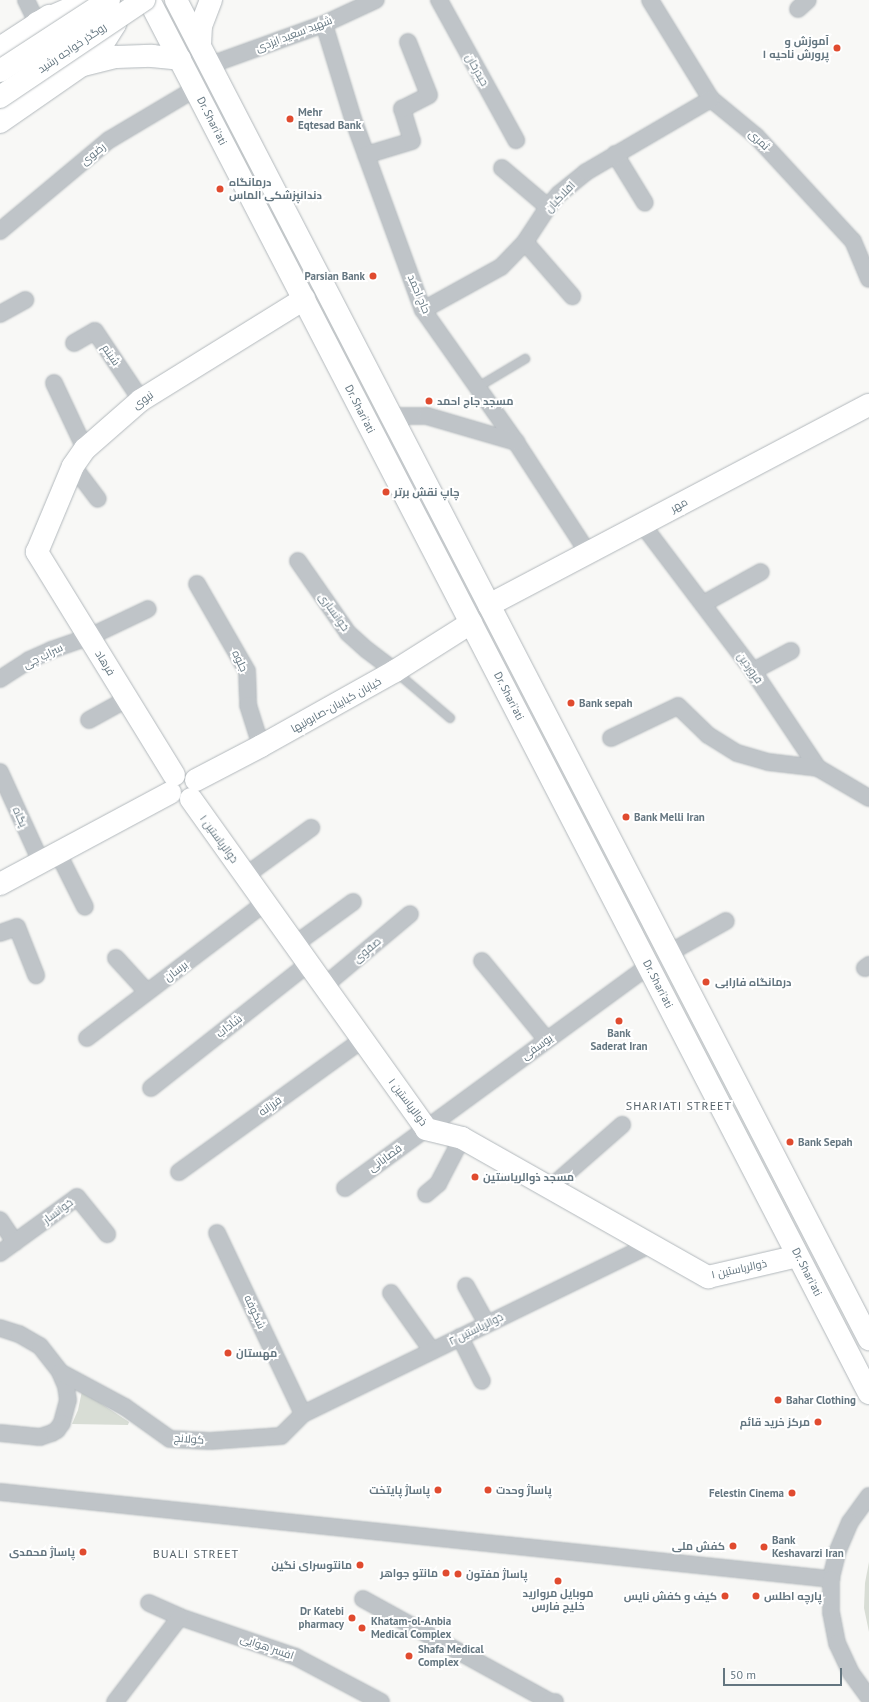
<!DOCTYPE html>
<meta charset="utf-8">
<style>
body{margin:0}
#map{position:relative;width:869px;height:1702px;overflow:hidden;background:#f8f8f6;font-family:"PT Sans",Cairo,sans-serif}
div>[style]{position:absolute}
.green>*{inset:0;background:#d8ddd5}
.roads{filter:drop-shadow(0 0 1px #b2b8bc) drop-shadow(0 0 1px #b2b8bc)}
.lane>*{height:8px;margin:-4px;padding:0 4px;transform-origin:4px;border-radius:4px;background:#bfc4c8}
.street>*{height:16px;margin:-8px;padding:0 8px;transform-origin:8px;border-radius:8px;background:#bfc4c8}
.secondary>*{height:22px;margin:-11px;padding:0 11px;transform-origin:11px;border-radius:11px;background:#fff}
.primary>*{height:22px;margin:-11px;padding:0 11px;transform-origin:11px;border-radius:11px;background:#fff}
.bridges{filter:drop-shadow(0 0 1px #b3b9bc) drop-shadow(0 0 1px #b3b9bc)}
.primary-bridge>*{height:22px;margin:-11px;padding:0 11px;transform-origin:11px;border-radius:11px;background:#fff}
.dots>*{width:11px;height:11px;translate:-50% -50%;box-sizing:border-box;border:2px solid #fff;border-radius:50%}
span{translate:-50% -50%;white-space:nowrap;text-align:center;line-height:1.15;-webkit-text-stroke:4px #fff;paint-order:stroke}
.street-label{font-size:11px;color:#647680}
.poi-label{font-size:11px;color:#647680;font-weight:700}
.right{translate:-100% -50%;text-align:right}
.left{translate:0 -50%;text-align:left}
.neighbourhood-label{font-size:12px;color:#56636b;letter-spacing:1px}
.scale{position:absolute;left:723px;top:1668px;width:119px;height:18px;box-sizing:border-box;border:2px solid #647680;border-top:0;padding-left:5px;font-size:12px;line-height:14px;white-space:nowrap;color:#647680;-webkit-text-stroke:3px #fff;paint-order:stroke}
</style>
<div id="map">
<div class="green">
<div style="clip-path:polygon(82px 1391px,129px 1422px,128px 1425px,72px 1424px,78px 1410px)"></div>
<div style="clip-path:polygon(869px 1562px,869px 1632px,864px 1608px,865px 1583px)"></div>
</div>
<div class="roads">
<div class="lane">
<div style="left:478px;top:387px;width:55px;rotate:-30.8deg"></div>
<div style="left:396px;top:672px;width:71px;rotate:40.4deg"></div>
</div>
<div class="street">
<div style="left:26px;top:0;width:25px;rotate:64deg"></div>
<div style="left:439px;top:0;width:160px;rotate:61.2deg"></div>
<div style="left:650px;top:0;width:116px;rotate:58.4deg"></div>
<div style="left:711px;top:99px;width:58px;rotate:39.4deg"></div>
<div style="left:756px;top:136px;width:143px;rotate:47.3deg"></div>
<div style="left:853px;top:241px;width:41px;rotate:67.2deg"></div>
<div style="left:798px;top:9px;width:13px;rotate:-42deg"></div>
<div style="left:324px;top:24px;width:99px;rotate:73deg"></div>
<div style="left:353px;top:119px;width:203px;rotate:69.9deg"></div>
<div style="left:423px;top:310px;width:161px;rotate:54.8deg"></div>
<div style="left:516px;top:442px;width:132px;rotate:57deg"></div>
<div style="left:210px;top:65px;width:121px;rotate:-19.8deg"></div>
<div style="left:324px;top:24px;width:57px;rotate:-24.8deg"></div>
<div style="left:615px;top:154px;width:57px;rotate:58.5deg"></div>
<div style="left:366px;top:155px;width:48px;rotate:-16.9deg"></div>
<div style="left:412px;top:141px;width:34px;rotate:-107deg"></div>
<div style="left:402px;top:109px;width:30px;rotate:-27deg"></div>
<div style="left:429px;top:95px;width:57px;rotate:-111.6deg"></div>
<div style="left:502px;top:168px;width:60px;rotate:40.3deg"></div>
<div style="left:0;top:231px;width:142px;rotate:-39.9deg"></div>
<div style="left:109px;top:140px;width:100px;rotate:-30.7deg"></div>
<div style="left:525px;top:242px;width:72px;rotate:49deg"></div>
<div style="left:423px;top:310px;width:89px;rotate:-28.9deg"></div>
<div style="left:501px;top:267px;width:35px;rotate:-46deg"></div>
<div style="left:525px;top:242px;width:42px;rotate:-56.7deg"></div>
<div style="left:548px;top:207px;width:17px;rotate:-50deg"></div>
<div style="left:559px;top:194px;width:35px;rotate:-39deg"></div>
<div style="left:586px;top:172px;width:145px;rotate:-30.3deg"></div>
<div style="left:0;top:314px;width:29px;rotate:-29deg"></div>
<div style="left:74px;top:343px;width:24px;rotate:-30deg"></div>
<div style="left:95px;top:331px;width:83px;rotate:56.3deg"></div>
<div style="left:54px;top:383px;width:73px;rotate:64.8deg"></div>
<div style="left:392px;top:416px;width:35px"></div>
<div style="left:427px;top:416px;width:93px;rotate:16.3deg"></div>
<div style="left:73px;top:466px;width:41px;rotate:52.9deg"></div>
<div style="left:642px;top:524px;width:184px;rotate:52.9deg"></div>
<div style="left:753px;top:671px;width:117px;rotate:56.2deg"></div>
<div style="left:818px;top:768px;width:59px;rotate:30.5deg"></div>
<div style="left:298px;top:561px;width:88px;rotate:55.2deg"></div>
<div style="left:348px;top:633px;width:25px;rotate:42deg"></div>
<div style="left:367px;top:650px;width:35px;rotate:37deg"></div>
<div style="left:197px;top:584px;width:100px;rotate:60.1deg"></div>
<div style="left:247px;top:671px;width:34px;rotate:88deg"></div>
<div style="left:248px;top:705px;width:43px;rotate:72.4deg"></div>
<div style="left:703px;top:604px;width:66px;rotate:-28.9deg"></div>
<div style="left:753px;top:671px;width:43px;rotate:-27.8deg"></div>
<div style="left:0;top:679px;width:35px;rotate:-33deg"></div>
<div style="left:29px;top:660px;width:24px;rotate:-24deg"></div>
<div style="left:51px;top:650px;width:40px;rotate:-18.9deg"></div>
<div style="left:89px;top:637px;width:65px;rotate:-25.4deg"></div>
<div style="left:89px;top:720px;width:43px;rotate:-28.9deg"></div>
<div style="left:611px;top:738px;width:74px;rotate:-25.5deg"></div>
<div style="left:678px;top:706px;width:42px;rotate:44deg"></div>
<div style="left:708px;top:735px;width:34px;rotate:32deg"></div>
<div style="left:737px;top:753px;width:32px;rotate:16deg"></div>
<div style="left:768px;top:762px;width:50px;rotate:6.8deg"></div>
<div style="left:0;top:772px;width:99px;rotate:65.5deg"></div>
<div style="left:58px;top:853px;width:60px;rotate:63.4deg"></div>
<div style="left:245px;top:876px;width:82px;rotate:-36deg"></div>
<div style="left:0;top:933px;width:18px;rotate:-19deg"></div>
<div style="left:17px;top:927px;width:52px;rotate:68.4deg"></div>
<div style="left:294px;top:945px;width:73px;rotate:-36.1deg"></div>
<div style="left:669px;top:953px;width:65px;rotate:-29.3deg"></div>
<div style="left:116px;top:958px;width:46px;rotate:47.6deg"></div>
<div style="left:482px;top:961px;width:102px;rotate:50.6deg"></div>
<div style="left:865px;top:968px;width:5px;rotate:-37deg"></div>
<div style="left:324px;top:986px;width:112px;rotate:-39.9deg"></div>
<div style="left:87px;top:1038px;width:223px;rotate:-37.2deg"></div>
<div style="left:151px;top:1088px;width:200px;rotate:-38.3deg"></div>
<div style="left:179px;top:1172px;width:226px;rotate:-35.8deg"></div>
<div style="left:345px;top:1188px;width:376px;rotate:-36.2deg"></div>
<div style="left:550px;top:1188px;width:96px;rotate:-41.2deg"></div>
<div style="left:426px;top:1194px;width:16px;rotate:-40deg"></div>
<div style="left:438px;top:1184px;width:52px;rotate:-62.4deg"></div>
<div style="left:0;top:1220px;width:27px;rotate:56deg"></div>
<div style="left:217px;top:1233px;width:200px;rotate:64.6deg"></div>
<div style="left:0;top:1253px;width:95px;rotate:-36deg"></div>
<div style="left:77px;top:1197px;width:48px;rotate:51deg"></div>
<div style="left:466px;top:1286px;width:43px;rotate:61.1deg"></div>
<div style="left:391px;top:1293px;width:71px;rotate:54.7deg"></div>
<div style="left:0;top:1328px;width:20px;rotate:18deg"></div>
<div style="left:19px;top:1334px;width:24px;rotate:30deg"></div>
<div style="left:40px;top:1346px;width:33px;rotate:52deg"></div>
<div style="left:60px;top:1372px;width:15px;rotate:67deg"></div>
<div style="left:66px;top:1386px;width:14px;rotate:82deg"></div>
<div style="left:68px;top:1400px;width:24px;rotate:105deg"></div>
<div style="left:62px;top:1423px;width:9px;rotate:126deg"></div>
<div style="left:57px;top:1430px;width:6px;rotate:149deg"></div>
<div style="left:52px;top:1433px;width:13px;rotate:162deg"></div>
<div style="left:40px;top:1437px;width:40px;rotate:-174.3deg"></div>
<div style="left:460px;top:1337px;width:49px;rotate:63.4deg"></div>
<div style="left:60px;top:1372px;width:74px;rotate:28.3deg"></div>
<div style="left:125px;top:1407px;width:55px;rotate:35.4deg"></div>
<div style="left:170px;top:1439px;width:40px;rotate:2.9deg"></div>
<div style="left:210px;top:1441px;width:71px;rotate:-4deg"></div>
<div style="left:281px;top:1436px;width:31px;rotate:-45deg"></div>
<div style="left:303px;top:1414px;width:385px;rotate:-26deg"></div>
<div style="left:0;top:1492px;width:836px;rotate:5.98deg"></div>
<div style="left:869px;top:1496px;width:32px;rotate:126deg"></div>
<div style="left:850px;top:1522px;width:30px;rotate:113deg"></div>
<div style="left:838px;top:1550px;width:30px;rotate:104deg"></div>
<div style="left:831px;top:1579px;width:33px;rotate:90deg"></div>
<div style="left:831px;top:1612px;width:32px;rotate:79deg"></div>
<div style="left:837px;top:1643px;width:33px;rotate:65deg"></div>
<div style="left:851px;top:1673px;width:31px;rotate:54deg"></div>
<div style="left:363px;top:1599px;width:213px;rotate:28.8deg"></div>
<div style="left:550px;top:1702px;width:5px"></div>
<div style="left:149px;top:1603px;width:34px;rotate:24deg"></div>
<div style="left:180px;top:1617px;width:123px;rotate:19deg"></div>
<div style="left:296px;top:1657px;width:96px;rotate:27.9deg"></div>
<div style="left:115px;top:1702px;width:107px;rotate:-52.6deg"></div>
</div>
<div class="secondary">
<div style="left:489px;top:605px;width:429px;rotate:-27.8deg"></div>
<div style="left:174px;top:775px;width:262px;rotate:-121.6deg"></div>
<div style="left:37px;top:552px;width:93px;rotate:-67.3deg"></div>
<div style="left:73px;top:466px;width:21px;rotate:-55deg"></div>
<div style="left:85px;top:449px;width:74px;rotate:-41.2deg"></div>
<div style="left:141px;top:400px;width:192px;rotate:-31.8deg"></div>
<div style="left:196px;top:780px;width:73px;rotate:-27.6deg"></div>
<div style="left:261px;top:746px;width:154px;rotate:-29.2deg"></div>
<div style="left:395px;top:671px;width:90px;rotate:-32.3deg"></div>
<div style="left:191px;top:799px;width:405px;rotate:54.5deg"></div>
<div style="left:426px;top:1129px;width:37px;rotate:14deg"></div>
<div style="left:462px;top:1138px;width:283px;rotate:29.5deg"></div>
<div style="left:708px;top:1277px;width:92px;rotate:-13.1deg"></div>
<div style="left:0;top:884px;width:193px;rotate:-28.2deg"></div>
</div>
<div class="primary">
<div style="left:149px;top:0;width:1568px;rotate:62.67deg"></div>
<div style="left:176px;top:0;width:1508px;rotate:62.64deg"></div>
<div style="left:200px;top:45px;width:19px;rotate:-87deg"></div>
<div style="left:201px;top:26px;width:28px;rotate:-69deg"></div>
<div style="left:0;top:48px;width:59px;rotate:-33.1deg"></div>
<div style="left:83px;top:65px;width:34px;rotate:-14deg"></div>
<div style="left:116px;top:57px;width:36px;rotate:-2deg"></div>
<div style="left:152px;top:56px;width:28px;rotate:6deg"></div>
<div style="left:0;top:122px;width:100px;rotate:-34.8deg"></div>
<div style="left:82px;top:65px;width:28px;rotate:-45deg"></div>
<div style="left:102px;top:45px;width:25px;rotate:-58deg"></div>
<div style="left:115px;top:24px;width:18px;rotate:-106deg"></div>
<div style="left:110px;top:7px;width:6px;rotate:-135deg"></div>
<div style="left:106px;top:3px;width:13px;rotate:-176deg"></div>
<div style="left:93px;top:2px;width:15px;rotate:169deg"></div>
<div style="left:78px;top:5px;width:45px;rotate:156.3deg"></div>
</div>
</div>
<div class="bridges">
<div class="primary-bridge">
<div style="left:0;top:71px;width:130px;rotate:-33.1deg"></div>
<div style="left:0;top:97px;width:174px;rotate:-34deg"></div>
</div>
</div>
<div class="dots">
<div style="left:837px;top:48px;background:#e04b2f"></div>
<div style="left:290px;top:119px;background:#e04b2f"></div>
<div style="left:220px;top:189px;background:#e04b2f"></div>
<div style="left:373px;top:276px;background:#e04b2f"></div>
<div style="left:429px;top:401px;background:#e04b2f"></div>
<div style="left:386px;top:492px;background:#e04b2f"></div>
<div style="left:571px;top:703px;background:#e04b2f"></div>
<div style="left:626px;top:817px;background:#e04b2f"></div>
<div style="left:706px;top:982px;background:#e04b2f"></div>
<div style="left:619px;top:1021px;background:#e04b2f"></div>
<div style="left:790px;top:1142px;background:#e04b2f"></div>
<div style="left:475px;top:1177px;background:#e04b2f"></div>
<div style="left:228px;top:1353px;background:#e04b2f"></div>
<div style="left:778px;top:1400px;background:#e04b2f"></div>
<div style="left:818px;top:1422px;background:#e04b2f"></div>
<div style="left:438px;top:1490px;background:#e04b2f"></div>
<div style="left:488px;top:1490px;background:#e04b2f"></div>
<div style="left:792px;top:1493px;background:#e04b2f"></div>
<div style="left:733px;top:1546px;background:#e04b2f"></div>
<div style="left:764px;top:1547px;background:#e04b2f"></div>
<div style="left:83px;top:1552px;background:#e04b2f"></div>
<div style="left:360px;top:1565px;background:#e04b2f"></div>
<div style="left:446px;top:1573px;background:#e04b2f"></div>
<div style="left:458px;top:1574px;background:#e04b2f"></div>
<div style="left:558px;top:1581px;background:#e04b2f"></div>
<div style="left:725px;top:1596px;background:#e04b2f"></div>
<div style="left:756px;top:1596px;background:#e04b2f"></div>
<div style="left:352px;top:1618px;background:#e04b2f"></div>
<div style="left:362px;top:1628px;background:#e04b2f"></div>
<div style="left:409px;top:1656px;background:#e04b2f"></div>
</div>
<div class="street-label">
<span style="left:294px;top:34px;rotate:-21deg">شهید سعید ایزدی</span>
<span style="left:72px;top:48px;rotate:-34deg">روگذر خواجه رشید</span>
<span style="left:477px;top:70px;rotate:61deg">حیدرخان</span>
<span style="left:212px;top:121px;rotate:63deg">Dr. Shari'ati</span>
<span style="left:759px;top:140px;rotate:44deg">ثمری</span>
<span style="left:93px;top:154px;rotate:-39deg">رضوی</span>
<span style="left:560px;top:197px;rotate:-46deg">افلاکیان</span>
<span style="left:419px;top:294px;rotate:67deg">حاج احمد</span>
<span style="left:111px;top:355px;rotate:56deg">شبنم</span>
<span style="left:143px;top:400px;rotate:-36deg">نبوی</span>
<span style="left:360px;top:409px;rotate:63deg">Dr. Shari'ati</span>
<span style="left:679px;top:505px;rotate:-28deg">مهر</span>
<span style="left:334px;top:612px;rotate:55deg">خوانساری</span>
<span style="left:43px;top:656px;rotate:-26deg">سراب چی</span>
<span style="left:240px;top:661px;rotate:65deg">جلوه</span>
<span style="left:105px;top:663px;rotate:59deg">فرهاد</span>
<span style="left:750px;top:668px;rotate:55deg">فروردین</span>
<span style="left:509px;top:696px;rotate:63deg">Dr. Shari'ati</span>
<span style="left:336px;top:705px;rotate:-29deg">خیابان کبابیان-صابونیها</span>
<span style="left:20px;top:817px;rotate:66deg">پگاه</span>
<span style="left:219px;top:839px;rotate:54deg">ذوالریاستین ۱</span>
<span style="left:367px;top:950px;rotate:-40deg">صفوی</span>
<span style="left:176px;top:971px;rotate:-37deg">برسان</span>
<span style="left:658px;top:984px;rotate:63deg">Dr. Shari'ati</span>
<span style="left:229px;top:1026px;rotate:-38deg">شاداب</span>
<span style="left:537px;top:1047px;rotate:-36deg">یوسفی</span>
<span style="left:408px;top:1102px;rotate:53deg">ذوالریاستین ۱</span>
<span style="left:270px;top:1106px;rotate:-36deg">فرزانه</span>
<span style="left:385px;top:1158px;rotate:-36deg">قصابانی</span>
<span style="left:58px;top:1211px;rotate:-36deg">خوانسار</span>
<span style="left:739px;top:1269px;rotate:-12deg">ذوالریاستین ۱</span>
<span style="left:807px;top:1272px;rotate:63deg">Dr. Shari'ati</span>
<span style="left:255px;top:1312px;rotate:65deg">شکوفه</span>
<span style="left:476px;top:1329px;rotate:-26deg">ذوالریاستین ۲</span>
<span style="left:189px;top:1439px;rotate:4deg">کولانج</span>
<span style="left:267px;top:1647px;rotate:19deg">افسر هوایی</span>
</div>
<div class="poi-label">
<span class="right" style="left:829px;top:48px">آموزش و<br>پرورش ناحیه ۱</span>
<span class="left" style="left:298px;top:119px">Mehr<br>Eqtesad Bank</span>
<span class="left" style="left:229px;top:189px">درمانگاه<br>دندانپزشکی الماس</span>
<span class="right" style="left:365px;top:276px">Parsian Bank</span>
<span class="left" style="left:437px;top:401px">مسجد جاج احمد</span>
<span class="left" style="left:394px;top:492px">چاپ نقش برتر</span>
<span class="left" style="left:579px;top:703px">Bank sepah</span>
<span class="left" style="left:634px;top:817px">Bank Melli Iran</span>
<span class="left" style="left:715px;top:982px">درمانگاه فارابی</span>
<span style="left:619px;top:1040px">Bank<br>Saderat Iran</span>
<span class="left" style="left:798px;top:1142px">Bank Sepah</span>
<span class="left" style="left:483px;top:1177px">مسجد ذوالریاستین</span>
<span class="left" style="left:236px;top:1353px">مهستان</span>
<span class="left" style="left:786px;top:1400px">Bahar Clothing</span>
<span class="right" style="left:810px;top:1422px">مرکز خرید قائم</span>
<span class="right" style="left:430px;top:1490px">پاساژ پایتخت</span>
<span class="left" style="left:496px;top:1490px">پاساژ وحدت</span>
<span class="right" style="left:784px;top:1493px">Felestin Cinema</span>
<span class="left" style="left:772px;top:1547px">Bank<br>Keshavarzi Iran</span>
<span class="right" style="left:725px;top:1546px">کفش ملی</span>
<span class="right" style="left:75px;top:1552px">پاساژ محمدی</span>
<span class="right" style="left:352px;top:1565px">مانتوسرای نگین</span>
<span class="right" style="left:438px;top:1573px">مانتو جواهر</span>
<span class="left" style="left:466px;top:1574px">پاساژ مفتون</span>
<span style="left:558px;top:1600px">موبایل مروارید<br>خلیج فارس</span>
<span class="right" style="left:717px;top:1596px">کیف و کفش نایس</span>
<span class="left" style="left:764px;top:1596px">پارچه اطلس</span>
<span class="right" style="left:344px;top:1618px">Dr Katebi<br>pharmacy</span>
<span class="left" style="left:371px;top:1628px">Khatam-ol-Anbia<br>Medical Complex</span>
<span class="left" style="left:418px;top:1656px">Shafa Medical<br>Complex</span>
</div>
<div class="neighbourhood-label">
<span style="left:679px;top:1106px">SHARIATI STREET</span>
<span style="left:196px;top:1554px">BUALI STREET</span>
</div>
<div class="scale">50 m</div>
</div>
